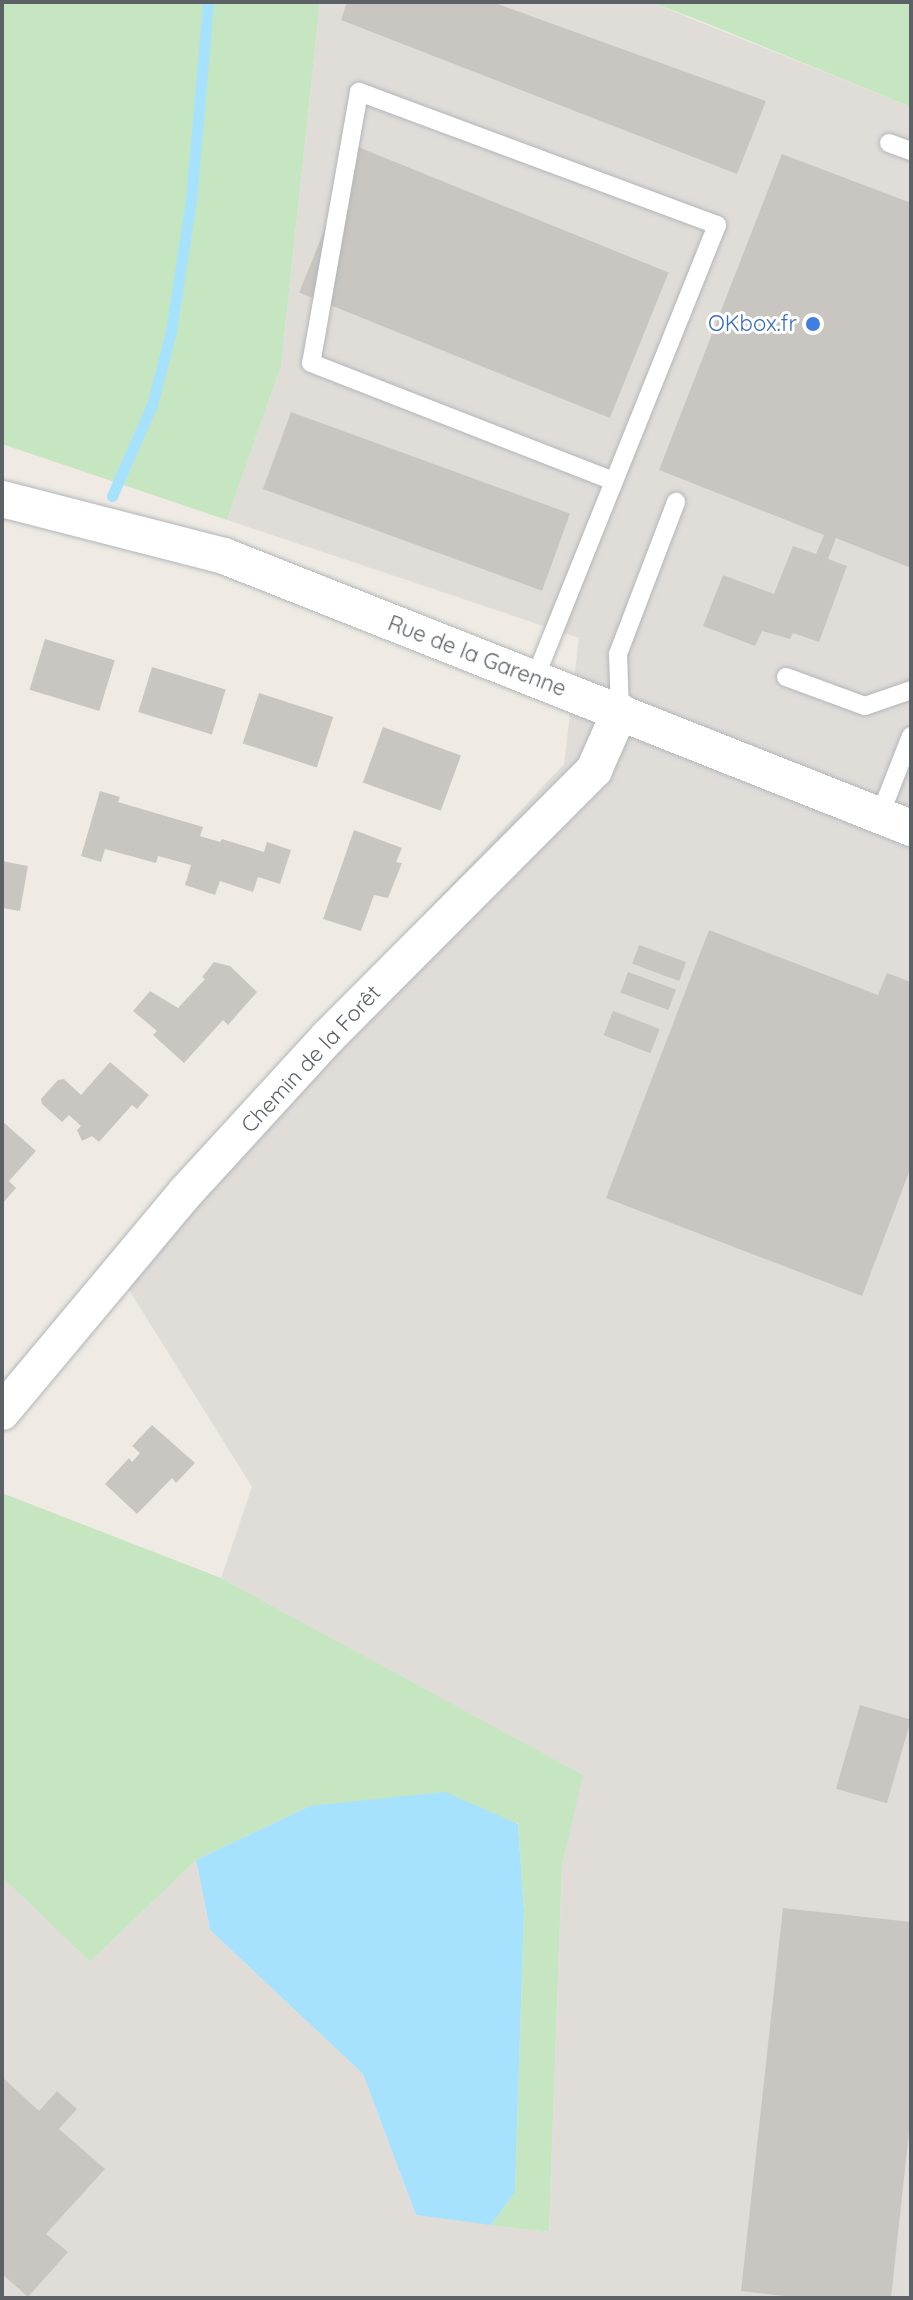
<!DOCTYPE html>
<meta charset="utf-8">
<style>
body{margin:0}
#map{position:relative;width:913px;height:2300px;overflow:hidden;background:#efebe4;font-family:Quicksand,sans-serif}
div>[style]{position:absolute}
.industrial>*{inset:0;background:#e0ddd9}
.green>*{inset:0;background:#c6e6c1}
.water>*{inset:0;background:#a6e2fd}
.stream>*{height:11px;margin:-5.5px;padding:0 5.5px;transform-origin:5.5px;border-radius:5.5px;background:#a6e2fd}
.building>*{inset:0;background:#c9c6c1;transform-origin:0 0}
.roads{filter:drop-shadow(0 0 2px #b2b6b9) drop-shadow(0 0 2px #b2b6b9)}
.service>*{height:18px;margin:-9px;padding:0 9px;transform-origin:9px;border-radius:9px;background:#fff}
.minor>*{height:36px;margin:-18px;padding:0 18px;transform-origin:18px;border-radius:18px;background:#fff}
.dots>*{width:22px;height:22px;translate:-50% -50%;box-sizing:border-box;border:4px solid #fff;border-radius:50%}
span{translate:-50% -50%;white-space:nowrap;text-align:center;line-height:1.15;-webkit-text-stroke:6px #fff;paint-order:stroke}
.shop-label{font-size:22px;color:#366cbe}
.right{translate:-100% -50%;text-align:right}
.street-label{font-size:22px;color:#5c6165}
.frame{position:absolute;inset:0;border:4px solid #5c6165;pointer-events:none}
</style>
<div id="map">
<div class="industrial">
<div style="clip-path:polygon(320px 2px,650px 2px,911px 107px,911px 2298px,2px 2298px,2px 1877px,90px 1962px,196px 1860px,210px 1930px,363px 2074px,416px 2215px,549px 2232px,562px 1865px,582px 1775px,221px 1578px,252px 1487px,129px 1290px,198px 1155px,564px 764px,579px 638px,227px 520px,281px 366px)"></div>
</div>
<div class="green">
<div style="clip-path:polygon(2px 2px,320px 2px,281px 366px,227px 520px,2px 444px)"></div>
<div style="clip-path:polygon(650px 2px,911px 2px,911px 107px,701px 21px)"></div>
<div style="clip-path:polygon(2px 1493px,221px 1578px,583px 1775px,562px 1865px,549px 2232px,491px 2225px,515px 2192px,524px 1911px,518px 1823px,310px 1806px,196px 1860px,90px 1962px,2px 1877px)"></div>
</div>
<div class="water">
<div style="clip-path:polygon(445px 1792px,518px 1824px,524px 1911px,515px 2192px,491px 2225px,416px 2215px,363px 2074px,210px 1930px,196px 1860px,310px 1806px)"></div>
</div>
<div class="stream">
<div style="left:112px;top:496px;width:99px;rotate:-66.3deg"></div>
<div style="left:152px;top:405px;width:76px;rotate:-75.6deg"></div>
<div style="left:171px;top:331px;width:132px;rotate:-81.3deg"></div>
<div style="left:191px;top:201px;width:200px;rotate:-85.1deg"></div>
</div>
<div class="building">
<div style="clip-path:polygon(347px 2px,492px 2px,766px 101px,737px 174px,341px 20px)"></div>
<div style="left:358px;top:147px;width:335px;height:157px;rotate:22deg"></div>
<div style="clip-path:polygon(782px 154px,911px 203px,911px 568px,836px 538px,828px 559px,847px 566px,819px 642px,793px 633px,790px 639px,762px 631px,755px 646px,703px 626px,723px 575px,774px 594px,793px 546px,816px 554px,824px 535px,659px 470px)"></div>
<div style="left:291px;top:412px;width:297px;height:82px;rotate:20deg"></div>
<div style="left:45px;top:639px;width:73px;height:53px;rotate:17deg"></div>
<div style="left:152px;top:667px;width:77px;height:47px;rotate:17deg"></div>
<div style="left:259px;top:693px;width:78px;height:53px;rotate:18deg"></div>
<div style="left:383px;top:727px;width:83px;height:59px;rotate:20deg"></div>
<div style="clip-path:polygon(100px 791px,120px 797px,118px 802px,203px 827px,200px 836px,220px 842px,222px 839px,264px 852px,267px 842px,291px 850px,280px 884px,258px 877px,253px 892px,220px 881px,215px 895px,185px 885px,191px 865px,158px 856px,156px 863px,105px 849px,101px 862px,81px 856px)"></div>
<div style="clip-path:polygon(354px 830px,402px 848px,396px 862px,402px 863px,388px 898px,374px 895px,361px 931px,323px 919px)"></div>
<div style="clip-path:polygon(2px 861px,28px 866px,20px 911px,2px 908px)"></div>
<div style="clip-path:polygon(709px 930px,878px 995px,887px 973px,911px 982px,911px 1167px,862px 1296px,606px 1198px)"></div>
<div style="left:639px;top:945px;width:50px;height:20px;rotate:20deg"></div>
<div style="clip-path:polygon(214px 962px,230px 966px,257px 992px,228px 1025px,223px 1020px,184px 1063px,153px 1035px,157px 1031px,133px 1011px,150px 991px,178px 1008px,205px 979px,202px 977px)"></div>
<div style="left:628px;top:972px;width:51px;height:22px;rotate:20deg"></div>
<div style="left:613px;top:1011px;width:50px;height:26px;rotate:21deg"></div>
<div style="clip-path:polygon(110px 1062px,149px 1095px,137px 1109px,132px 1105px,99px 1142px,92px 1136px,82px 1141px,77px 1130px,81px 1126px,69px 1115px,62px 1122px,42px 1104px,41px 1099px,58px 1080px,64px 1079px,81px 1095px)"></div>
<div style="clip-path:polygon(2px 1121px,36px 1151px,9px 1181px,16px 1188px,2px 1204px)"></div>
<div style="clip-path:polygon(152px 1425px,195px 1463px,176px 1483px,172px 1478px,137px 1514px,105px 1484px,129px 1458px,132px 1462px,140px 1453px,132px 1446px)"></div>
<div style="left:860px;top:1705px;width:53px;height:87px;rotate:16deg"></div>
<div style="clip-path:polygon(783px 1908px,911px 1922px,911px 2114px,891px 2298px,802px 2298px,741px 2291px)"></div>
<div style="clip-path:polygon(2px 2077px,39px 2111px,57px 2091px,77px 2109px,59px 2129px,105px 2169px,46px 2234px,68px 2252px,28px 2297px,2px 2274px)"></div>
</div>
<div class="roads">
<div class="service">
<div style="left:889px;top:143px;width:23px;rotate:20deg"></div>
<div style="left:786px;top:677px;width:84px;rotate:20.2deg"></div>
<div style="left:865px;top:706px;width:49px;rotate:-19.2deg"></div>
<div style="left:535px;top:678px;width:488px;rotate:-68.1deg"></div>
<div style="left:717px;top:225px;width:382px;rotate:-159.6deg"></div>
<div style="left:359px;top:92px;width:275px;rotate:100deg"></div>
<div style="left:311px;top:363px;width:325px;rotate:21.3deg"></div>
<div style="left:620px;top:711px;width:57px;rotate:-92deg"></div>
<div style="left:618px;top:654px;width:163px;rotate:-69.1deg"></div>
<div style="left:880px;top:815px;width:85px;rotate:-68.6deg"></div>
</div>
<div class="minor">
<div style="left:2px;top:499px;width:229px;rotate:14.4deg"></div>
<div style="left:224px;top:556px;width:739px;rotate:21.6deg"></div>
<div style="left:2px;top:1412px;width:287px;rotate:-50.1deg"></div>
<div style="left:186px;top:1192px;width:210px;rotate:-47.5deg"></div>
<div style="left:328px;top:1037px;width:377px;rotate:-45.1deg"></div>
<div style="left:594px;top:770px;width:64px;rotate:-66.2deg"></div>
</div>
</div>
<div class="dots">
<div style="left:813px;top:324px;background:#3f7fe0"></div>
</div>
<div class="shop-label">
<span class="right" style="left:797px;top:324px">OKbox.fr</span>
</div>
<div class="street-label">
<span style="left:477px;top:656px;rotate:21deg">Rue de la Garenne</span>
<span style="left:311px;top:1059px;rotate:-47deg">Chemin de la Forêt</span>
</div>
<div class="frame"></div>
</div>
